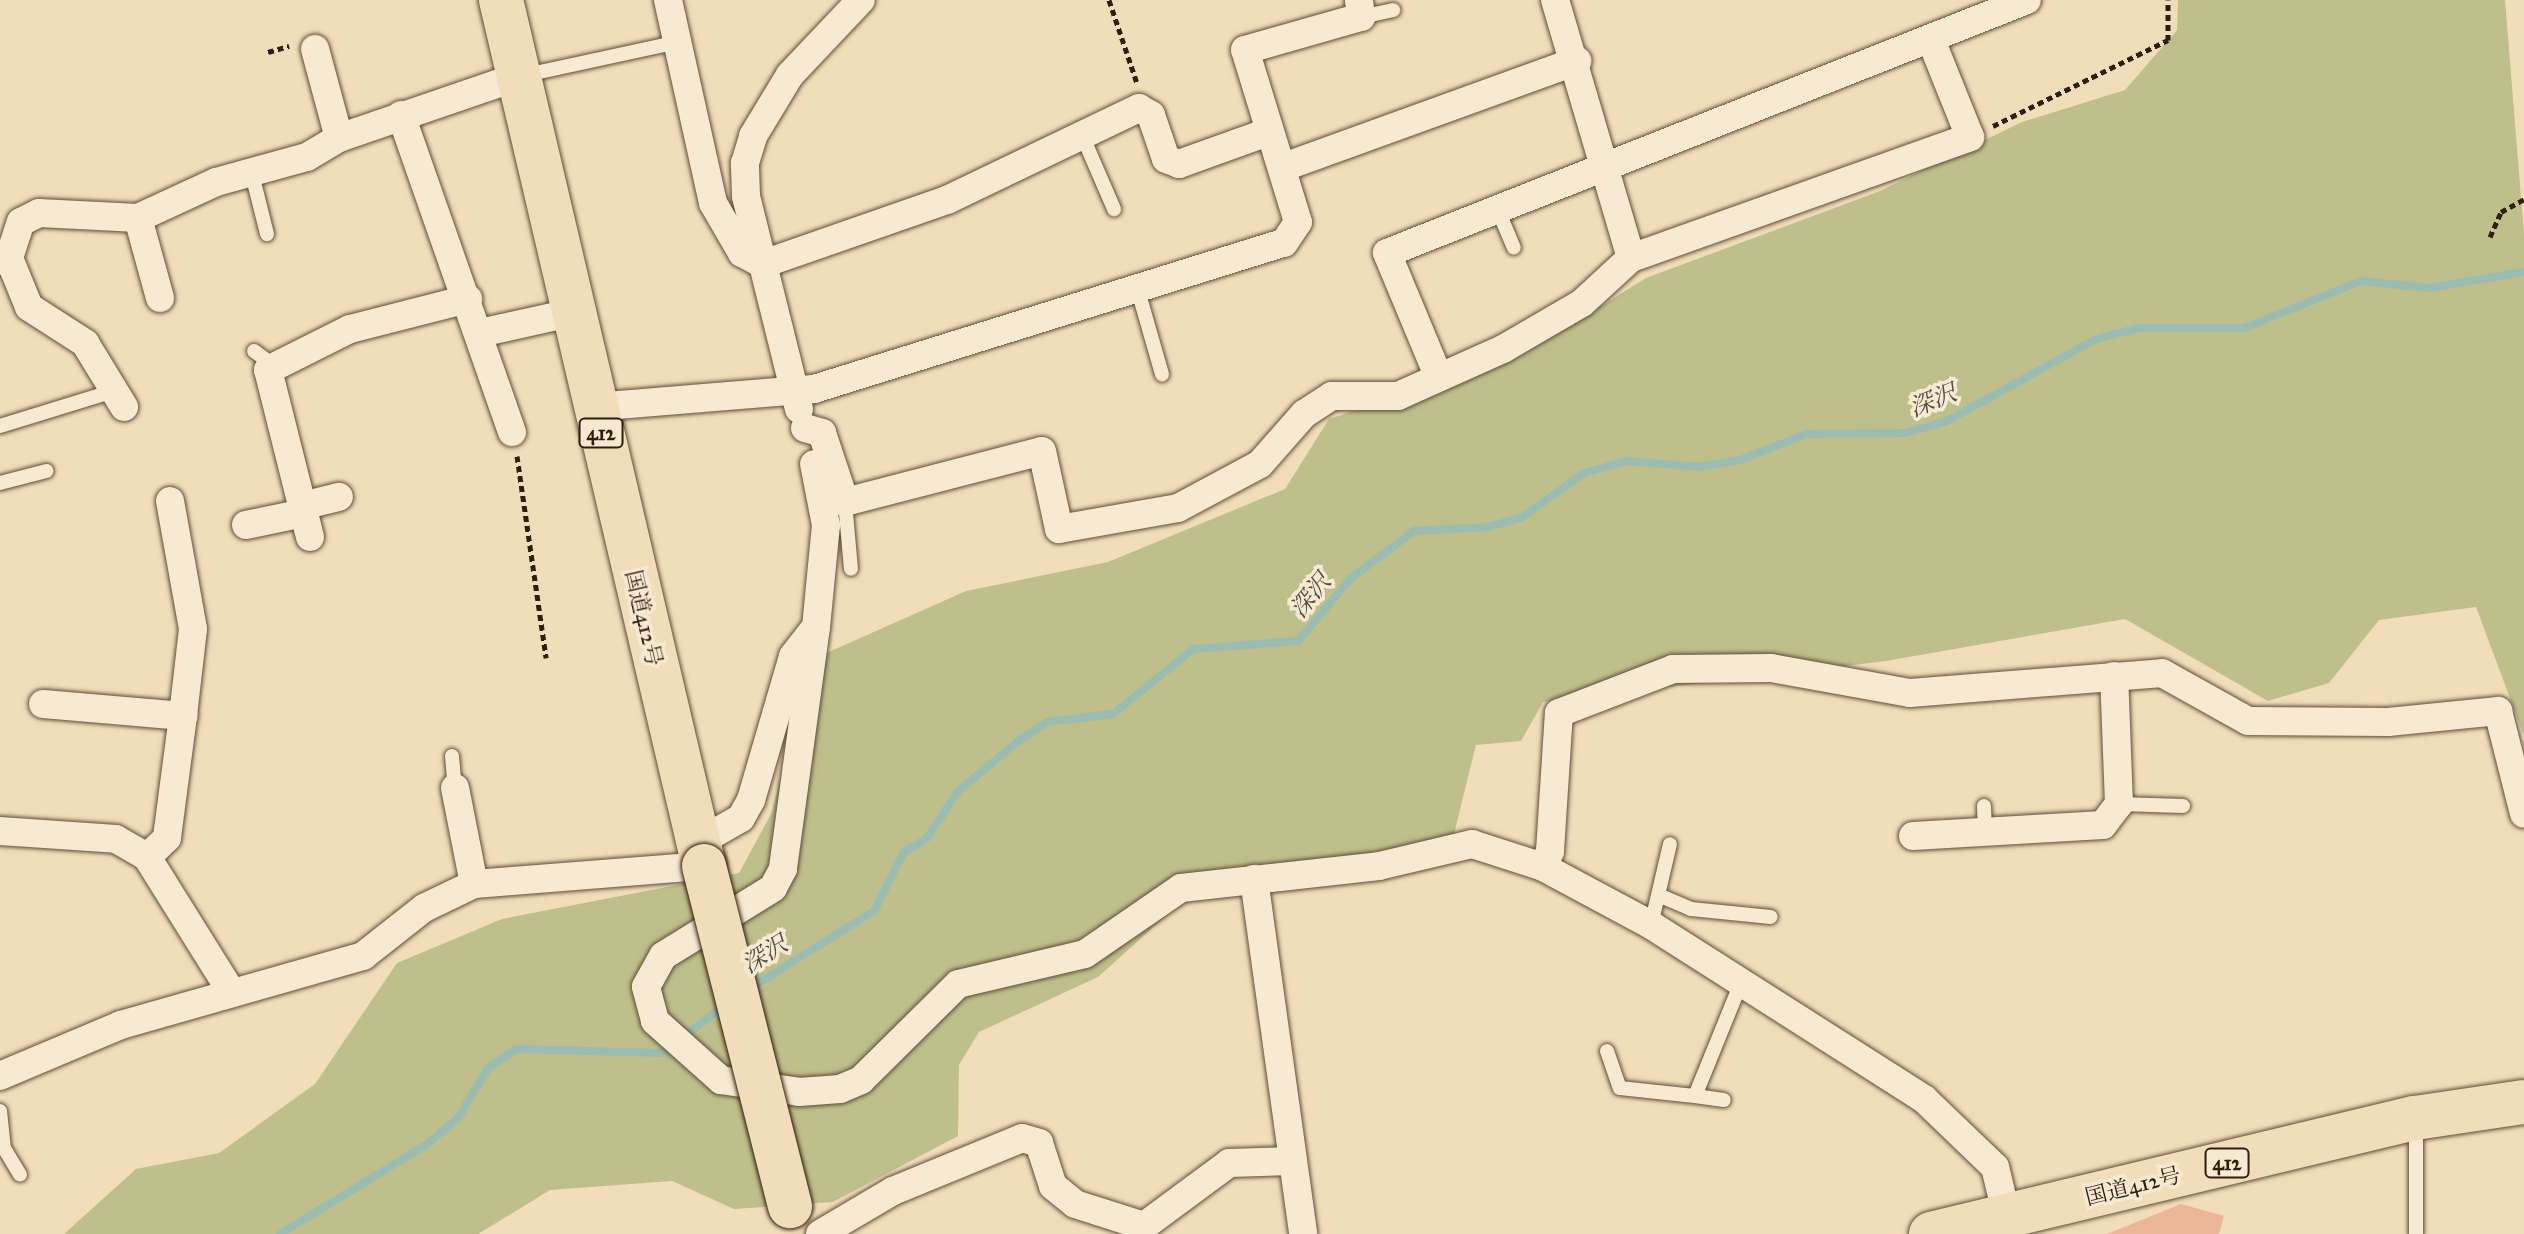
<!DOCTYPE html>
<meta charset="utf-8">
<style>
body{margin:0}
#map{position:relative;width:2524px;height:1234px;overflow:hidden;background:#f2ddba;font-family:"IM FELL Great Primer","Noto Serif JP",serif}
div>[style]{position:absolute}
.green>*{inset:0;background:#bfbf8c}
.stream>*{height:8px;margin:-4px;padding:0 4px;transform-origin:4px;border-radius:4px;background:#9bbcb0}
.building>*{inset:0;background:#ecb699}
.path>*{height:5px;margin-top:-2.5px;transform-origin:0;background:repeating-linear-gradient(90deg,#2f1d0e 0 6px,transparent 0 10px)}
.roads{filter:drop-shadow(0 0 2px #604d39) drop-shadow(0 0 2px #604d39)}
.lane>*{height:14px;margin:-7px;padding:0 7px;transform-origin:7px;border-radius:7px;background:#f7e9d2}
.street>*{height:28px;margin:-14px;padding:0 14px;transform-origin:14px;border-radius:14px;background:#f7e9d2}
.highway>*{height:44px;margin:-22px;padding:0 22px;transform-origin:22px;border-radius:22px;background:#f2ddba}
.bridges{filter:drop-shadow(0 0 2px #2f1d0e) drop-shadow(0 0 2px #2f1d0e)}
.highway-bridge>*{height:44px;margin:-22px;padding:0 22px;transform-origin:22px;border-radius:22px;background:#f2ddba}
span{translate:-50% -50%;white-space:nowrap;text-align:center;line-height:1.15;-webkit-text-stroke:7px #f7e9d2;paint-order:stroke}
.shield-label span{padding:2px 6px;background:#f7e9d2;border:2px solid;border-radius:6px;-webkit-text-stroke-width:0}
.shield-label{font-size:20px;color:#2f1d0e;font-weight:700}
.street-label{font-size:22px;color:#2f1d0e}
.water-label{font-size:24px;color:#4f4d3f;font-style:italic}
</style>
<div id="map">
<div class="green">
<div style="clip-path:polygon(2178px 0,2505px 0,2524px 234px,2524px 736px,2476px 607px,2379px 620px,2329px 683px,2268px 701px,2125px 619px,1886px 661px,1543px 702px,1521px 741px,1476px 745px,1450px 850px,1227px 876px,1167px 915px,1098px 977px,979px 1032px,959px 1065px,958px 1136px,833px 1202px,734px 1209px,672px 1181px,550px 1190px,478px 1234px,64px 1234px,136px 1169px,219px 1153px,315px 1084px,397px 963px,502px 919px,739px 873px,771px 814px,813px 659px,966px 591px,1108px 562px,1285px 489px,1329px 419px,1515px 359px,1646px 278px,1880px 191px,2022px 122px,2125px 90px,2177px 30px)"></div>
</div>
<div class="stream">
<div style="left:749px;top:989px;width:147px;rotate:-32deg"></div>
<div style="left:874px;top:911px;width:65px;rotate:-63.4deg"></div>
<div style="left:903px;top:853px;width:28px;rotate:-32deg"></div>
<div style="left:927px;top:838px;width:56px;rotate:-56.6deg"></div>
<div style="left:958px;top:791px;width:82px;rotate:-39.5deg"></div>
<div style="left:1021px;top:739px;width:31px;rotate:-33deg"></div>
<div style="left:1047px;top:722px;width:66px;rotate:-6.9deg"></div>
<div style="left:1113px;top:714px;width:103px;rotate:-39.1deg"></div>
<div style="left:1193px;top:649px;width:105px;rotate:-4.4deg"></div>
<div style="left:1298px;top:641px;width:82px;rotate:-49.9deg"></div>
<div style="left:1351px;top:578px;width:79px;rotate:-36.7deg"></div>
<div style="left:1414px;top:531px;width:74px;rotate:-3.1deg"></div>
<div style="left:1488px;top:527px;width:35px;rotate:-16deg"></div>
<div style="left:1522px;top:517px;width:76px;rotate:-35.4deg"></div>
<div style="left:1584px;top:473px;width:45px;rotate:-15.6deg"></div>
<div style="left:1627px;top:461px;width:72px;rotate:4.8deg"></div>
<div style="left:1699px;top:467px;width:42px;rotate:-9.7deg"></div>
<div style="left:1740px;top:460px;width:72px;rotate:-21.2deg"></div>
<div style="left:1807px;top:434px;width:99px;rotate:-0.6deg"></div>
<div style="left:1906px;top:433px;width:43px;rotate:-16.3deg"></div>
<div style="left:1947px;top:421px;width:170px;rotate:-28.8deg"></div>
<div style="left:2096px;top:339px;width:44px;rotate:-14.3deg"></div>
<div style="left:2139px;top:328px;width:105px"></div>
<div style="left:2244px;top:328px;width:126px;rotate:-21.9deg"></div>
<div style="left:2361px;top:281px;width:69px;rotate:5.8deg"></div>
<div style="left:2430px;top:288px;width:95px;rotate:-9.7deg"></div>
<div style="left:280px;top:1234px;width:171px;rotate:-31.4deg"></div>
<div style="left:426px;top:1145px;width:42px;rotate:-40.2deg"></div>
<div style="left:458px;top:1118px;width:58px;rotate:-59deg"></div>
<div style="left:488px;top:1068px;width:34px;rotate:-34deg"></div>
<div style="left:516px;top:1049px;width:146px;rotate:1.6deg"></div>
<div style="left:662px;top:1053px;width:79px;rotate:-37.3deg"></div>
</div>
<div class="building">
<div style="clip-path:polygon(2181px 1204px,2224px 1216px,2219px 1234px,2107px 1234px)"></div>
</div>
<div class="path">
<div style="left:1109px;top:0;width:88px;rotate:71.4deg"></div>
<div style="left:268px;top:52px;width:22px;rotate:-16deg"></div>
<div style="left:1993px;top:126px;width:195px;rotate:-26.2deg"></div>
<div style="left:2168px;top:40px;width:40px;rotate:-90deg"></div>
<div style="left:2490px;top:237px;width:27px;rotate:-66deg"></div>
<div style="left:2501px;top:212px;width:26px;rotate:-29deg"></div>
<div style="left:517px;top:456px;width:204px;rotate:81.8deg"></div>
</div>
<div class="roads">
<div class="lane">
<div style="left:1361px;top:17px;width:33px;rotate:-12deg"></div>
<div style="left:521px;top:76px;width:161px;rotate:-12.2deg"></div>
<div style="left:1082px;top:135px;width:81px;rotate:66.6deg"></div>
<div style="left:252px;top:174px;width:62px;rotate:76deg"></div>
<div style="left:1497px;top:208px;width:43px;rotate:67deg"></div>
<div style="left:1137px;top:287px;width:91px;rotate:74deg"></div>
<div style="left:254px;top:351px;width:24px;rotate:36deg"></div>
<div style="left:0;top:426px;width:119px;rotate:-17.1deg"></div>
<div style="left:0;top:483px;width:48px;rotate:-14.6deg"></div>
<div style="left:845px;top:502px;width:67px;rotate:84.9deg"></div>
<div style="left:452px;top:756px;width:32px;rotate:85deg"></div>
<div style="left:2119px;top:804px;width:64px;rotate:1.8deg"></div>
<div style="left:1984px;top:806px;width:26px;rotate:88deg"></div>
<div style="left:1663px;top:897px;width:30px;rotate:23deg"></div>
<div style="left:1691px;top:909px;width:80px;rotate:5.7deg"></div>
<div style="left:1651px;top:925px;width:83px;rotate:-76.8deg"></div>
<div style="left:1607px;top:1051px;width:39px;rotate:71deg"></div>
<div style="left:1620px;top:1088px;width:75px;rotate:6.1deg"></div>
<div style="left:1695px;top:1096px;width:125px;rotate:-67.9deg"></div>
<div style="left:1695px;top:1096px;width:29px;rotate:8deg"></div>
<div style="left:0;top:1111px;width:37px;rotate:84deg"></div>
<div style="left:4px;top:1148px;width:31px;rotate:59deg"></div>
<div style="left:2416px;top:1234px;width:111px;rotate:-90deg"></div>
</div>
<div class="street">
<div style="left:668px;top:0;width:208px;rotate:77.5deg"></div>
<div style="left:713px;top:203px;width:58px;rotate:59.9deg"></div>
<div style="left:742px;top:253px;width:24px;rotate:28deg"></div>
<div style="left:763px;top:264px;width:195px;rotate:-19.2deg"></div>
<div style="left:947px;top:200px;width:213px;rotate:-25.6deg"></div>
<div style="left:1139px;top:108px;width:14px;rotate:30deg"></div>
<div style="left:1151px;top:115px;width:46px;rotate:71.2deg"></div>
<div style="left:1166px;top:159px;width:14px;rotate:21deg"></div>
<div style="left:1179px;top:164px;width:95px;rotate:-19.8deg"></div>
<div style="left:315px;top:49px;width:92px;rotate:74.9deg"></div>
<div style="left:401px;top:115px;width:336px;rotate:70.7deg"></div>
<div style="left:1284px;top:167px;width:312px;rotate:-19.9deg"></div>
<div style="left:138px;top:218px;width:83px;rotate:74.6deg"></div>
<div style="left:9px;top:258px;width:38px;rotate:-72deg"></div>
<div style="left:21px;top:222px;width:20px;rotate:-27deg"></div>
<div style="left:39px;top:213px;width:99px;rotate:2.9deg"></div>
<div style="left:138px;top:218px;width:86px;rotate:-24.8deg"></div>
<div style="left:216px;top:182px;width:94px;rotate:-15.4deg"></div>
<div style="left:307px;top:157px;width:37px;rotate:-31deg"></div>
<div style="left:339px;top:138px;width:188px;rotate:-18.9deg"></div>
<div style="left:1631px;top:258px;width:360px;rotate:-19.6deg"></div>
<div style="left:1970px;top:137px;width:105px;rotate:-111.9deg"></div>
<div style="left:0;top:261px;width:9px;rotate:-18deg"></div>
<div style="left:9px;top:258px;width:53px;rotate:67.8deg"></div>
<div style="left:29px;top:307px;width:67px;rotate:32.7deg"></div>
<div style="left:85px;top:343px;width:75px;rotate:58.6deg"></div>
<div style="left:480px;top:333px;width:92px;rotate:-12.5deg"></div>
<div style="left:1437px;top:373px;width:130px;rotate:-112.6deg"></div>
<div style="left:1387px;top:253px;width:688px;rotate:-21.57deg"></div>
<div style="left:594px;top:407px;width:221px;rotate:-4.7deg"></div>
<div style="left:814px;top:389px;width:492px;rotate:-17.3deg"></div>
<div style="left:1284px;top:243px;width:25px;rotate:-56deg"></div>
<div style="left:1298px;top:222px;width:180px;rotate:-107.1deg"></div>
<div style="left:1245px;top:50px;width:121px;rotate:-15.9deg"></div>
<div style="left:1361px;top:17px;width:17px;rotate:-97deg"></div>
<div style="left:799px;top:409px;width:219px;rotate:-104deg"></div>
<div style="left:746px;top:196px;width:33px;rotate:-92deg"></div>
<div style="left:745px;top:163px;width:28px;rotate:-73deg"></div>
<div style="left:753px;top:136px;width:71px;rotate:-58.8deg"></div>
<div style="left:790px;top:75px;width:103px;rotate:-46.6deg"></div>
<div style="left:805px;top:428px;width:18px;rotate:16deg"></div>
<div style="left:822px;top:433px;width:73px;rotate:71.6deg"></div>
<div style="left:845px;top:502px;width:203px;rotate:-14.5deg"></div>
<div style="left:1042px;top:451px;width:80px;rotate:77.7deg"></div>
<div style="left:1059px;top:529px;width:121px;rotate:-10deg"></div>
<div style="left:1178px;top:508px;width:93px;rotate:-28.2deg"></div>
<div style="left:1260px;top:464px;width:67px;rotate:-48.7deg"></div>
<div style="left:1304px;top:414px;width:33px;rotate:-33deg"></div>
<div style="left:1332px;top:396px;width:66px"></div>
<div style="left:1398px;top:396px;width:115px;rotate:-24.1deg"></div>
<div style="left:1503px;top:349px;width:91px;rotate:-30.2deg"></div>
<div style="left:1582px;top:303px;width:67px;rotate:-42.6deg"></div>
<div style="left:1631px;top:258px;width:269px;rotate:-106.4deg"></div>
<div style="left:170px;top:501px;width:130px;rotate:79.8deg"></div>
<div style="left:193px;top:629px;width:88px;rotate:96.6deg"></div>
<div style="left:302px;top:506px;width:38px;rotate:-14deg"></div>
<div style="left:246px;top:525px;width:59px;rotate:-11.7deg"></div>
<div style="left:310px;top:537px;width:172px;rotate:-104.1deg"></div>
<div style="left:268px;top:370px;width:92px;rotate:-26.6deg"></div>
<div style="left:350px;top:329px;width:122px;rotate:-14.3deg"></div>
<div style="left:816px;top:627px;width:244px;rotate:97.8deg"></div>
<div style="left:783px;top:869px;width:21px;rotate:118deg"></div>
<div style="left:773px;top:888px;width:129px;rotate:148.3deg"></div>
<div style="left:663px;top:956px;width:35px;rotate:119deg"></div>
<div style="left:646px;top:987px;width:35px;rotate:75deg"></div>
<div style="left:655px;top:1021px;width:89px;rotate:41.8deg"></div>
<div style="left:721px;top:1080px;width:79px;rotate:8.7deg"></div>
<div style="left:799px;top:1092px;width:41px;rotate:-4.2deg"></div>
<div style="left:840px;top:1089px;width:23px;rotate:-23deg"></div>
<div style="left:861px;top:1080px;width:136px;rotate:-44.7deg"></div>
<div style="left:958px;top:984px;width:130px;rotate:-13.3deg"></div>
<div style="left:1085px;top:954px;width:116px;rotate:-34.5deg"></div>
<div style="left:1181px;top:888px;width:199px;rotate:-6.3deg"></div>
<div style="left:1379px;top:866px;width:96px;rotate:-13.3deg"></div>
<div style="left:1472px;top:844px;width:75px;rotate:17.9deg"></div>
<div style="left:1543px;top:867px;width:123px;rotate:28.2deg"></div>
<div style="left:1651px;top:925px;width:324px;rotate:32.5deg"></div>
<div style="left:1924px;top:1099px;width:98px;rotate:43.8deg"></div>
<div style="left:1995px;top:1167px;width:64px;rotate:76.4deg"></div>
<div style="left:43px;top:704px;width:141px;rotate:4.9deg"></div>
<div style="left:183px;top:716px;width:123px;rotate:97.5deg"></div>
<div style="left:167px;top:838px;width:28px;rotate:136deg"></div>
<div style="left:455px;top:788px;width:98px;rotate:78.8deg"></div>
<div style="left:0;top:831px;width:116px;rotate:3.9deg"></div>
<div style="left:116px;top:839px;width:36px;rotate:30deg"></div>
<div style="left:147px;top:857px;width:160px;rotate:58deg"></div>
<div style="left:1913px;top:836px;width:190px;rotate:-3.3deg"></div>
<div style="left:2103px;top:825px;width:26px;rotate:-53deg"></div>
<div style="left:2119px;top:804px;width:128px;rotate:-92.2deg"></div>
<div style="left:699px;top:842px;width:48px;rotate:-29.7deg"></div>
<div style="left:741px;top:818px;width:21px;rotate:-61deg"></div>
<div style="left:751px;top:800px;width:150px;rotate:-73.7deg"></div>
<div style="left:793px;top:656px;width:37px;rotate:-52deg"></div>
<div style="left:816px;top:627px;width:102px;rotate:-84.4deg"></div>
<div style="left:826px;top:525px;width:62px;rotate:-101.1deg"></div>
<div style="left:1543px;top:867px;width:17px;rotate:-66deg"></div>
<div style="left:1550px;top:851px;width:138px;rotate:-86.3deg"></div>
<div style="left:1559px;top:713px;width:122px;rotate:-21.1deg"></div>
<div style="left:1673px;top:669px;width:98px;rotate:-0.6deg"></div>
<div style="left:1771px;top:668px;width:141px;rotate:10.2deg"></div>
<div style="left:1910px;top:693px;width:253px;rotate:-4.5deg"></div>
<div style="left:2162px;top:673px;width:98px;rotate:29.2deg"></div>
<div style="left:2248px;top:721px;width:140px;rotate:0.4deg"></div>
<div style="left:2388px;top:722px;width:111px;rotate:-5.7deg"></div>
<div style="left:2498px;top:711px;width:106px;rotate:75.8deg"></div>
<div style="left:1254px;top:879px;width:358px;rotate:82.1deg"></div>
<div style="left:0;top:1076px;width:131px;rotate:-22.9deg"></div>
<div style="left:121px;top:1025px;width:252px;rotate:-15.9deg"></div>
<div style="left:363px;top:956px;width:78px;rotate:-38.2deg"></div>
<div style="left:424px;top:908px;width:55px;rotate:-25.6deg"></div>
<div style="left:474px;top:884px;width:231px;rotate:-4.5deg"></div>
<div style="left:820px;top:1234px;width:85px;rotate:-30.5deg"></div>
<div style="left:893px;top:1191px;width:139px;rotate:-22.3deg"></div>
<div style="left:1022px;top:1138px;width:18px;rotate:16deg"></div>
<div style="left:1039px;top:1143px;width:45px;rotate:72deg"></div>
<div style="left:1053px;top:1186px;width:28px;rotate:39deg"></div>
<div style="left:1075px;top:1204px;width:72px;rotate:17.7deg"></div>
<div style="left:1144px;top:1226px;width:106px;rotate:-36.5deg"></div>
<div style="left:1229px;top:1163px;width:63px;rotate:-1.8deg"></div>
</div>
<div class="highway">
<div style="left:501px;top:0;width:889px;rotate:76.81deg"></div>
<div style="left:1931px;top:1234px;width:498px;rotate:-13.5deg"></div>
<div style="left:2415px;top:1118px;width:110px;rotate:-8.4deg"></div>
</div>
</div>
<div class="bridges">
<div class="highway-bridge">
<div style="left:704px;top:866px;width:351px;rotate:75.8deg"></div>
</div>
</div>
<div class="shield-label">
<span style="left:601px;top:433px">412</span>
<span style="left:2227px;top:1163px">412</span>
</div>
<div class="street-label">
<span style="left:644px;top:618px;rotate:77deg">国道412号</span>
<span style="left:2133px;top:1186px;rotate:-14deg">国道412号</span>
</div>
<div class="water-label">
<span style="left:1933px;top:401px;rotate:-22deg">深沢</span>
<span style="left:1311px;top:596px;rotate:-51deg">深沢</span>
<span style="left:765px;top:955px;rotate:-32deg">深沢</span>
</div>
</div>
